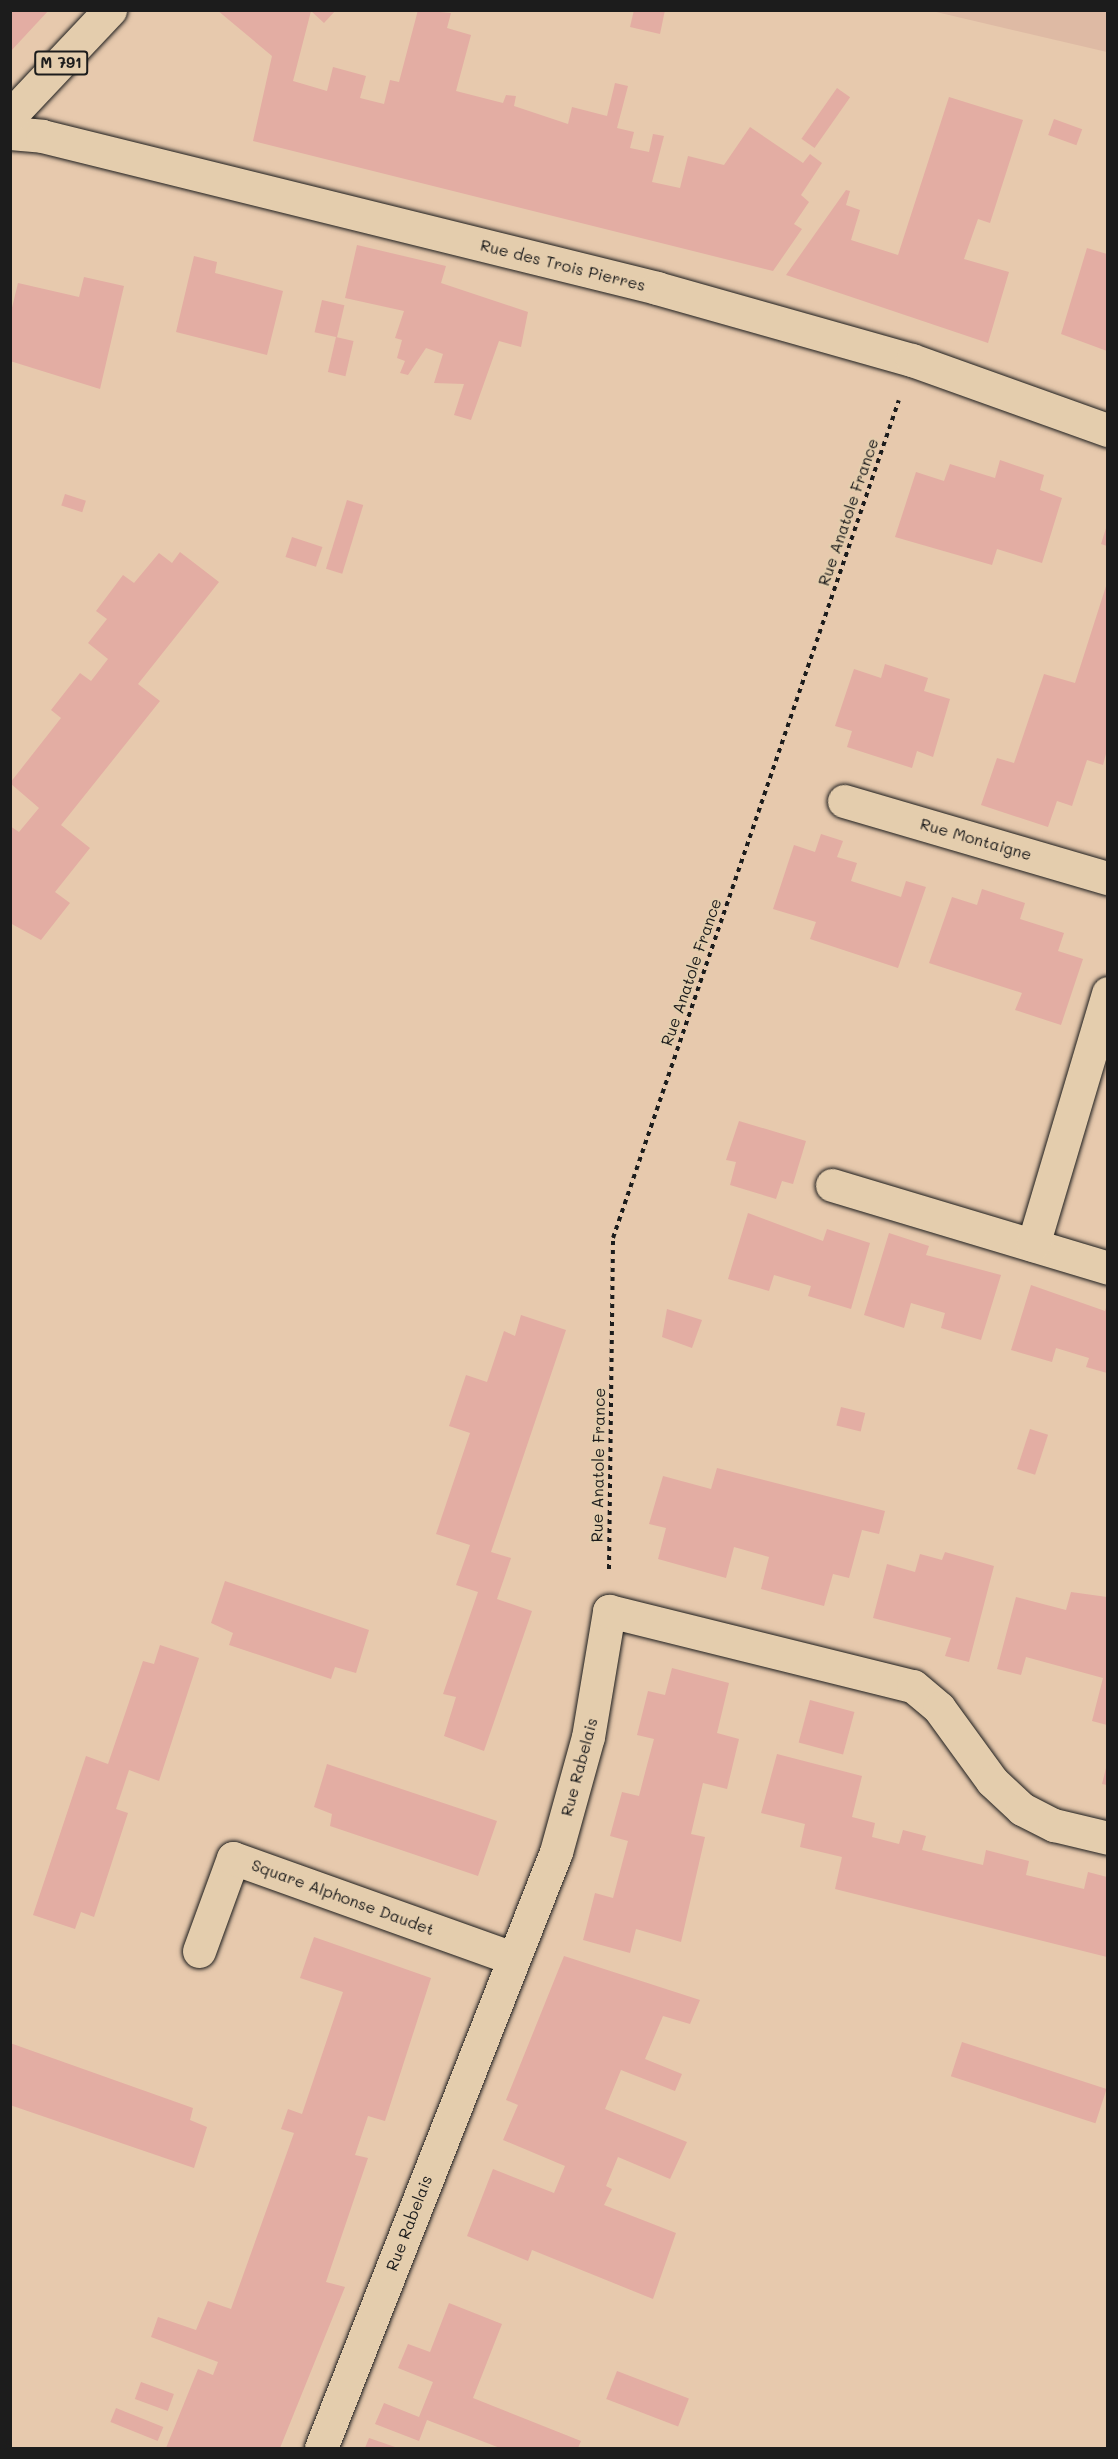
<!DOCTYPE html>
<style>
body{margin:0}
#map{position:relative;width:1118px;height:2459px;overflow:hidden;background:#e7c9ad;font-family:Mali,sans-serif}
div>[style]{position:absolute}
.built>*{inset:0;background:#debaa4}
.building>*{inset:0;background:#e3ada3;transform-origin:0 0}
.path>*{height:4px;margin-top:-2px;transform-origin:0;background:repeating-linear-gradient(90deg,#1c1c1c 0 4.5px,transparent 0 9px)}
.roads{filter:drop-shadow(0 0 2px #1c1c1c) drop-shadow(0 0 2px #1c1c1c)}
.minor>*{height:33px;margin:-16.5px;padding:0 16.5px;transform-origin:16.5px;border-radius:16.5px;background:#e4cdad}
.major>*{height:33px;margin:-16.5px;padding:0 16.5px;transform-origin:16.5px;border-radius:16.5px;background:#e4cdad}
span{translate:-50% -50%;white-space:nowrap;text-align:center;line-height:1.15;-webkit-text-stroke:4.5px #e4cdad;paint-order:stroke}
.shield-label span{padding:2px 4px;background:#e4cdad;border:2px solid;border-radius:4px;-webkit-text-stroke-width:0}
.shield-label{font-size:15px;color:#1c1c1c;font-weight:700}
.street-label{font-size:16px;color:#1c1c1c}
.frame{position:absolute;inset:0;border:12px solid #1c1c1c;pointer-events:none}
</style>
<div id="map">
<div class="built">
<div style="clip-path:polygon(932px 11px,1107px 11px,1107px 52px)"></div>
</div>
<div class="building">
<div style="clip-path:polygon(10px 10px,49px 10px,10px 52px)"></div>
<div style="clip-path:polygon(217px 10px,336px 10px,324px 23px,311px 11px,293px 81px,327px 91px,333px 67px,366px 76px,360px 98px,384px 104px,390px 80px,399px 82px,418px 10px,451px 13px,447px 28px,471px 35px,456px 91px,503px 103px,506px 95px,516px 96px,514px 106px,568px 124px,572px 107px,607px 116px,615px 83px,628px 86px,617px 128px,634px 132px,630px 148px,649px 152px,653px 134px,664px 136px,652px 182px,680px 188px,688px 156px,724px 165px,750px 127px,803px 163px,810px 154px,822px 163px,801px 195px,809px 202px,794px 224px,802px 229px,773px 271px,253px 141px,272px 56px)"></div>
<div style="clip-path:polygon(634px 10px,665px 10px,660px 34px,630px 27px)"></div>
<div style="left:837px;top:88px;width:16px;height:62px;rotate:35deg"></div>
<div style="clip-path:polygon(949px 97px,1023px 120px,990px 223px,978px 219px,964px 259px,1009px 272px,988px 343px,786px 275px,846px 190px,850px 191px,846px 205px,860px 210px,851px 240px,898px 255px)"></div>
<div style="left:1054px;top:119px;width:30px;height:17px;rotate:20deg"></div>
<div style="clip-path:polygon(357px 245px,446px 266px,441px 283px,528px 312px,521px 347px,499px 341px,471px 420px,454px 415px,464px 384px,434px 383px,443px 354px,426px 348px,408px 375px,400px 373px,405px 361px,397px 358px,402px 340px,395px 338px,404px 311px,345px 298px)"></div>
<div style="clip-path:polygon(1087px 248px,1107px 254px,1107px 351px,1061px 334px)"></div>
<div style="clip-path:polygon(194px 256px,217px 262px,215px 273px,283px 291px,267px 355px,176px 332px)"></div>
<div style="clip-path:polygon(84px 277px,124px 286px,100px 389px,10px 361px,10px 316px,18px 283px,79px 297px)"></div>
<div style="left:322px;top:300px;width:23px;height:33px;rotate:13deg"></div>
<div style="left:336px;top:337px;width:18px;height:36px;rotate:13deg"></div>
<div style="clip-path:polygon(1000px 460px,1044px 475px,1040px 490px,1062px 498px,1042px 563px,997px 549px,992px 565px,895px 537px,916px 472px,944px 481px,950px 464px,995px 478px)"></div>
<div style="left:65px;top:494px;width:22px;height:12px;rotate:18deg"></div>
<div style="left:347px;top:500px;width:17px;height:72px;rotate:17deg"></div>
<div style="clip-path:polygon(1107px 525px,1107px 546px,1101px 544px)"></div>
<div style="left:292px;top:537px;width:32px;height:21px;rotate:18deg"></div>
<div style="clip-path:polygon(180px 552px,219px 582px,138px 684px,160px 701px,61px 825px,90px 848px,55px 892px,70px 903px,41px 940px,10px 923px,10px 826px,19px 832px,39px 808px,10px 783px,61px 718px,51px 710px,80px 673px,91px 681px,108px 659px,88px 643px,107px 619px,96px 611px,123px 575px,134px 583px,159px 553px,172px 563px)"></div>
<div style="clip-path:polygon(1107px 583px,1107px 750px,1103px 765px,1087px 760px,1072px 806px,1057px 801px,1048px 827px,981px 805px,997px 758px,1014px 763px,1044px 674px,1075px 683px)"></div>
<div style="clip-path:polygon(885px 664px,928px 678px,924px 691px,950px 699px,933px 757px,917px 751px,912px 768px,847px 747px,852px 731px,835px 726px,854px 669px,881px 678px)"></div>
<div style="clip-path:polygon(821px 834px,843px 841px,837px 857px,857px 863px,851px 881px,901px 897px,906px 881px,926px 887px,898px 968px,810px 939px,816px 922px,773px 909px,794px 845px,815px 852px)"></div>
<div style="clip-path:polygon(982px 889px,1025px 903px,1020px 919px,1064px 933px,1058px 951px,1083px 959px,1061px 1025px,1015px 1010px,1022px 993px,929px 963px,952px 897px,977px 905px)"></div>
<div style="clip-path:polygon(739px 1121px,806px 1141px,793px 1184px,782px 1181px,776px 1199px,730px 1185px,736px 1162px,726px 1160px)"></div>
<div style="clip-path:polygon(748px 1213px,823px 1241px,827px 1229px,870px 1243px,851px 1309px,808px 1296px,811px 1286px,774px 1275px,769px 1291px,728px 1279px)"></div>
<div style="clip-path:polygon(889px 1233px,929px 1246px,926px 1255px,1001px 1275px,981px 1340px,941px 1328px,945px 1313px,911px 1303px,904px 1328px,864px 1315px)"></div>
<div style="clip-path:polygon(1031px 1285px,1105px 1311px,1107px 1305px,1107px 1373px,1086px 1367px,1089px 1358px,1056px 1348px,1052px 1362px,1011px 1350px)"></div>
<div style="clip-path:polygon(667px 1309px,702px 1320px,692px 1348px,662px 1337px)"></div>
<div style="clip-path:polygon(521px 1315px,566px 1330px,491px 1552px,511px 1558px,497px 1599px,532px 1611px,484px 1751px,444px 1736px,456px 1697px,443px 1694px,478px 1592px,456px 1585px,470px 1545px,436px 1534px,470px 1433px,449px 1426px,466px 1375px,487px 1382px,504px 1331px,515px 1336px)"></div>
<div style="left:841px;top:1407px;width:25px;height:19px;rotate:14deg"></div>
<div style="left:1030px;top:1429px;width:19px;height:42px;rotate:18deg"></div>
<div style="clip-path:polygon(717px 1468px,885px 1511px,879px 1534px,862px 1530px,849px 1578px,833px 1574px,824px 1606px,761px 1589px,769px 1557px,734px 1547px,726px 1578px,658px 1559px,666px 1528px,649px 1524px,663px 1476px,711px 1489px)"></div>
<div style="clip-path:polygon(945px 1552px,994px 1566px,969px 1662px,945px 1656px,951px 1638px,873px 1618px,887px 1564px,915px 1572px,920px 1554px,942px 1560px)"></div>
<div style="clip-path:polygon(225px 1581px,369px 1630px,356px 1673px,335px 1667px,331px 1679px,229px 1645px,233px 1633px,211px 1623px)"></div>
<div style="clip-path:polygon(1071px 1592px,1107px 1597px,1107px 1725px,1092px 1721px,1103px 1678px,1026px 1657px,1021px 1675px,997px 1669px,1016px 1597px,1066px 1610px)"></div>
<div style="clip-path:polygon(160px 1645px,199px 1658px,159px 1781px,129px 1770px,116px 1809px,128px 1813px,94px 1917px,81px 1912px,75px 1929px,33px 1915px,86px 1756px,108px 1764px,143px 1661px,154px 1664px)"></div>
<div style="clip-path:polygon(672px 1668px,729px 1683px,717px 1733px,739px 1739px,727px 1789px,703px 1783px,691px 1834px,705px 1837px,681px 1942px,636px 1929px,630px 1953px,583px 1940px,595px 1893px,613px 1898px,628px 1841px,610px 1836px,622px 1792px,639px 1796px,646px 1769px,654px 1739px,637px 1735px,648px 1691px,665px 1695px)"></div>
<div style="left:810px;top:1700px;width:46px;height:44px;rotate:15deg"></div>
<div style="clip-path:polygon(777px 1754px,862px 1776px,852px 1817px,875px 1823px,872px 1837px,899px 1844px,903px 1830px,926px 1836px,922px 1850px,950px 1857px,983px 1865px,986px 1850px,1029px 1861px,1026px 1875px,1084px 1889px,1088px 1872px,1107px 1877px,1107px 1957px,835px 1889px,842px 1857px,800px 1847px,805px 1824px,761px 1813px)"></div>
<div style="clip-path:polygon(327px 1764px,497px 1821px,478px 1876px,330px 1826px,332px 1814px,314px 1807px)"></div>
<div style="clip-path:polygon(1107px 1764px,1107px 1785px,1102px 1784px)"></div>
<div style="clip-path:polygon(314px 1937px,431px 1978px,385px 2121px,368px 2116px,355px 2155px,368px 2158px,326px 2282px,345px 2287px,280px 2448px,166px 2448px,198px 2369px,213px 2375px,218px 2362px,151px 2337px,158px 2317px,196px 2330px,208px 2301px,231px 2309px,294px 2133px,281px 2129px,288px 2109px,302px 2114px,343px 1992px,300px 1978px)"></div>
<div style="clip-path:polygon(564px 1956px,700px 2000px,690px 2024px,663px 2016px,645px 2059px,682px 2074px,675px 2091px,621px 2070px,605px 2109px,687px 2142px,670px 2179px,618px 2157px,606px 2186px,612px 2189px,604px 2205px,676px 2233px,653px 2299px,532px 2250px,528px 2261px,467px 2236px,493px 2169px,554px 2193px,565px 2166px,503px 2140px,518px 2105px,506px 2100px)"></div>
<div style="left:962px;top:2042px;width:152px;height:36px;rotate:18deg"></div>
<div style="clip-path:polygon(10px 2043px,193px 2108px,190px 2120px,207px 2127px,194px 2168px,10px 2105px)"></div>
<div style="clip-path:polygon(449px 2303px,502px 2324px,473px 2398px,581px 2441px,578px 2448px,500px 2448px,427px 2420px,419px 2441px,375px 2424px,384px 2403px,419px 2417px,433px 2382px,398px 2368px,408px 2344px,430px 2352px)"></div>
<div style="left:617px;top:2371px;width:77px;height:30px;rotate:21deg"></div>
<div style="left:141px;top:2382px;width:35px;height:18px;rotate:20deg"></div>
<div style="left:116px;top:2408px;width:51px;height:15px;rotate:22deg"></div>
<div style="clip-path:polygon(369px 2438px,398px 2448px,365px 2448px)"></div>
</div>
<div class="path">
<div style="left:609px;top:1569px;width:331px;rotate:-89.3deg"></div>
<div style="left:613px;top:1238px;width:885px;rotate:-71.16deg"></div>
</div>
<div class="roads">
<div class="minor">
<div style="left:10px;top:133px;width:32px;rotate:5deg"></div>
<div style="left:42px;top:136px;width:634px;rotate:13.88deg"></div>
<div style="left:657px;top:288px;width:265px;rotate:15.8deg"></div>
<div style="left:912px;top:360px;width:208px;rotate:19.7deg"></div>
<div style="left:844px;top:801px;width:275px;rotate:16.3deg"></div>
<div style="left:832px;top:1185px;width:288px;rotate:16.7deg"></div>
<div style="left:1033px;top:1245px;width:263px;rotate:-73.4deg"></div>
<div style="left:199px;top:1951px;width:99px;rotate:-69.9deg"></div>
<div style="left:233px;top:1858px;width:297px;rotate:19.7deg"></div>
<div style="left:321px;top:2448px;width:641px;rotate:-68.48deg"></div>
<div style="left:556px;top:1852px;width:119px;rotate:-74.5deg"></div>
<div style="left:588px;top:1737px;width:128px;rotate:-80.5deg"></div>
<div style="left:609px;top:1611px;width:313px;rotate:13.9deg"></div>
<div style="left:913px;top:1686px;width:34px;rotate:40deg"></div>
<div style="left:939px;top:1708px;width:90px;rotate:54deg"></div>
<div style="left:992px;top:1781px;width:41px;rotate:43deg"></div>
<div style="left:1022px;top:1809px;width:36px;rotate:27deg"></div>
<div style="left:1054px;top:1825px;width:56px;rotate:13.5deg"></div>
</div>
<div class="major">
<div style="left:10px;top:116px;width:146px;rotate:-46.7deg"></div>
</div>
</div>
<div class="shield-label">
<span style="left:61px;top:63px">M 791</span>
</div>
<div class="street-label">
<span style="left:563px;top:265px;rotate:14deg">Rue des Trois Pierres</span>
<span style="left:848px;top:512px;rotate:-71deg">Rue Anatole France</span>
<span style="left:976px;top:839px;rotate:16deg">Rue Montaigne</span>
<span style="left:691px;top:972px;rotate:-71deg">Rue Anatole France</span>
<span style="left:598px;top:1465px;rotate:-89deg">Rue Anatole France</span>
<span style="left:579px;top:1767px;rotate:-75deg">Rue Rabelais</span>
<span style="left:343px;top:1897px;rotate:20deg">Square Alphonse Daudet</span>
<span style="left:409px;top:2223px;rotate:-69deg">Rue Rabelais</span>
</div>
<div class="frame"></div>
</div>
